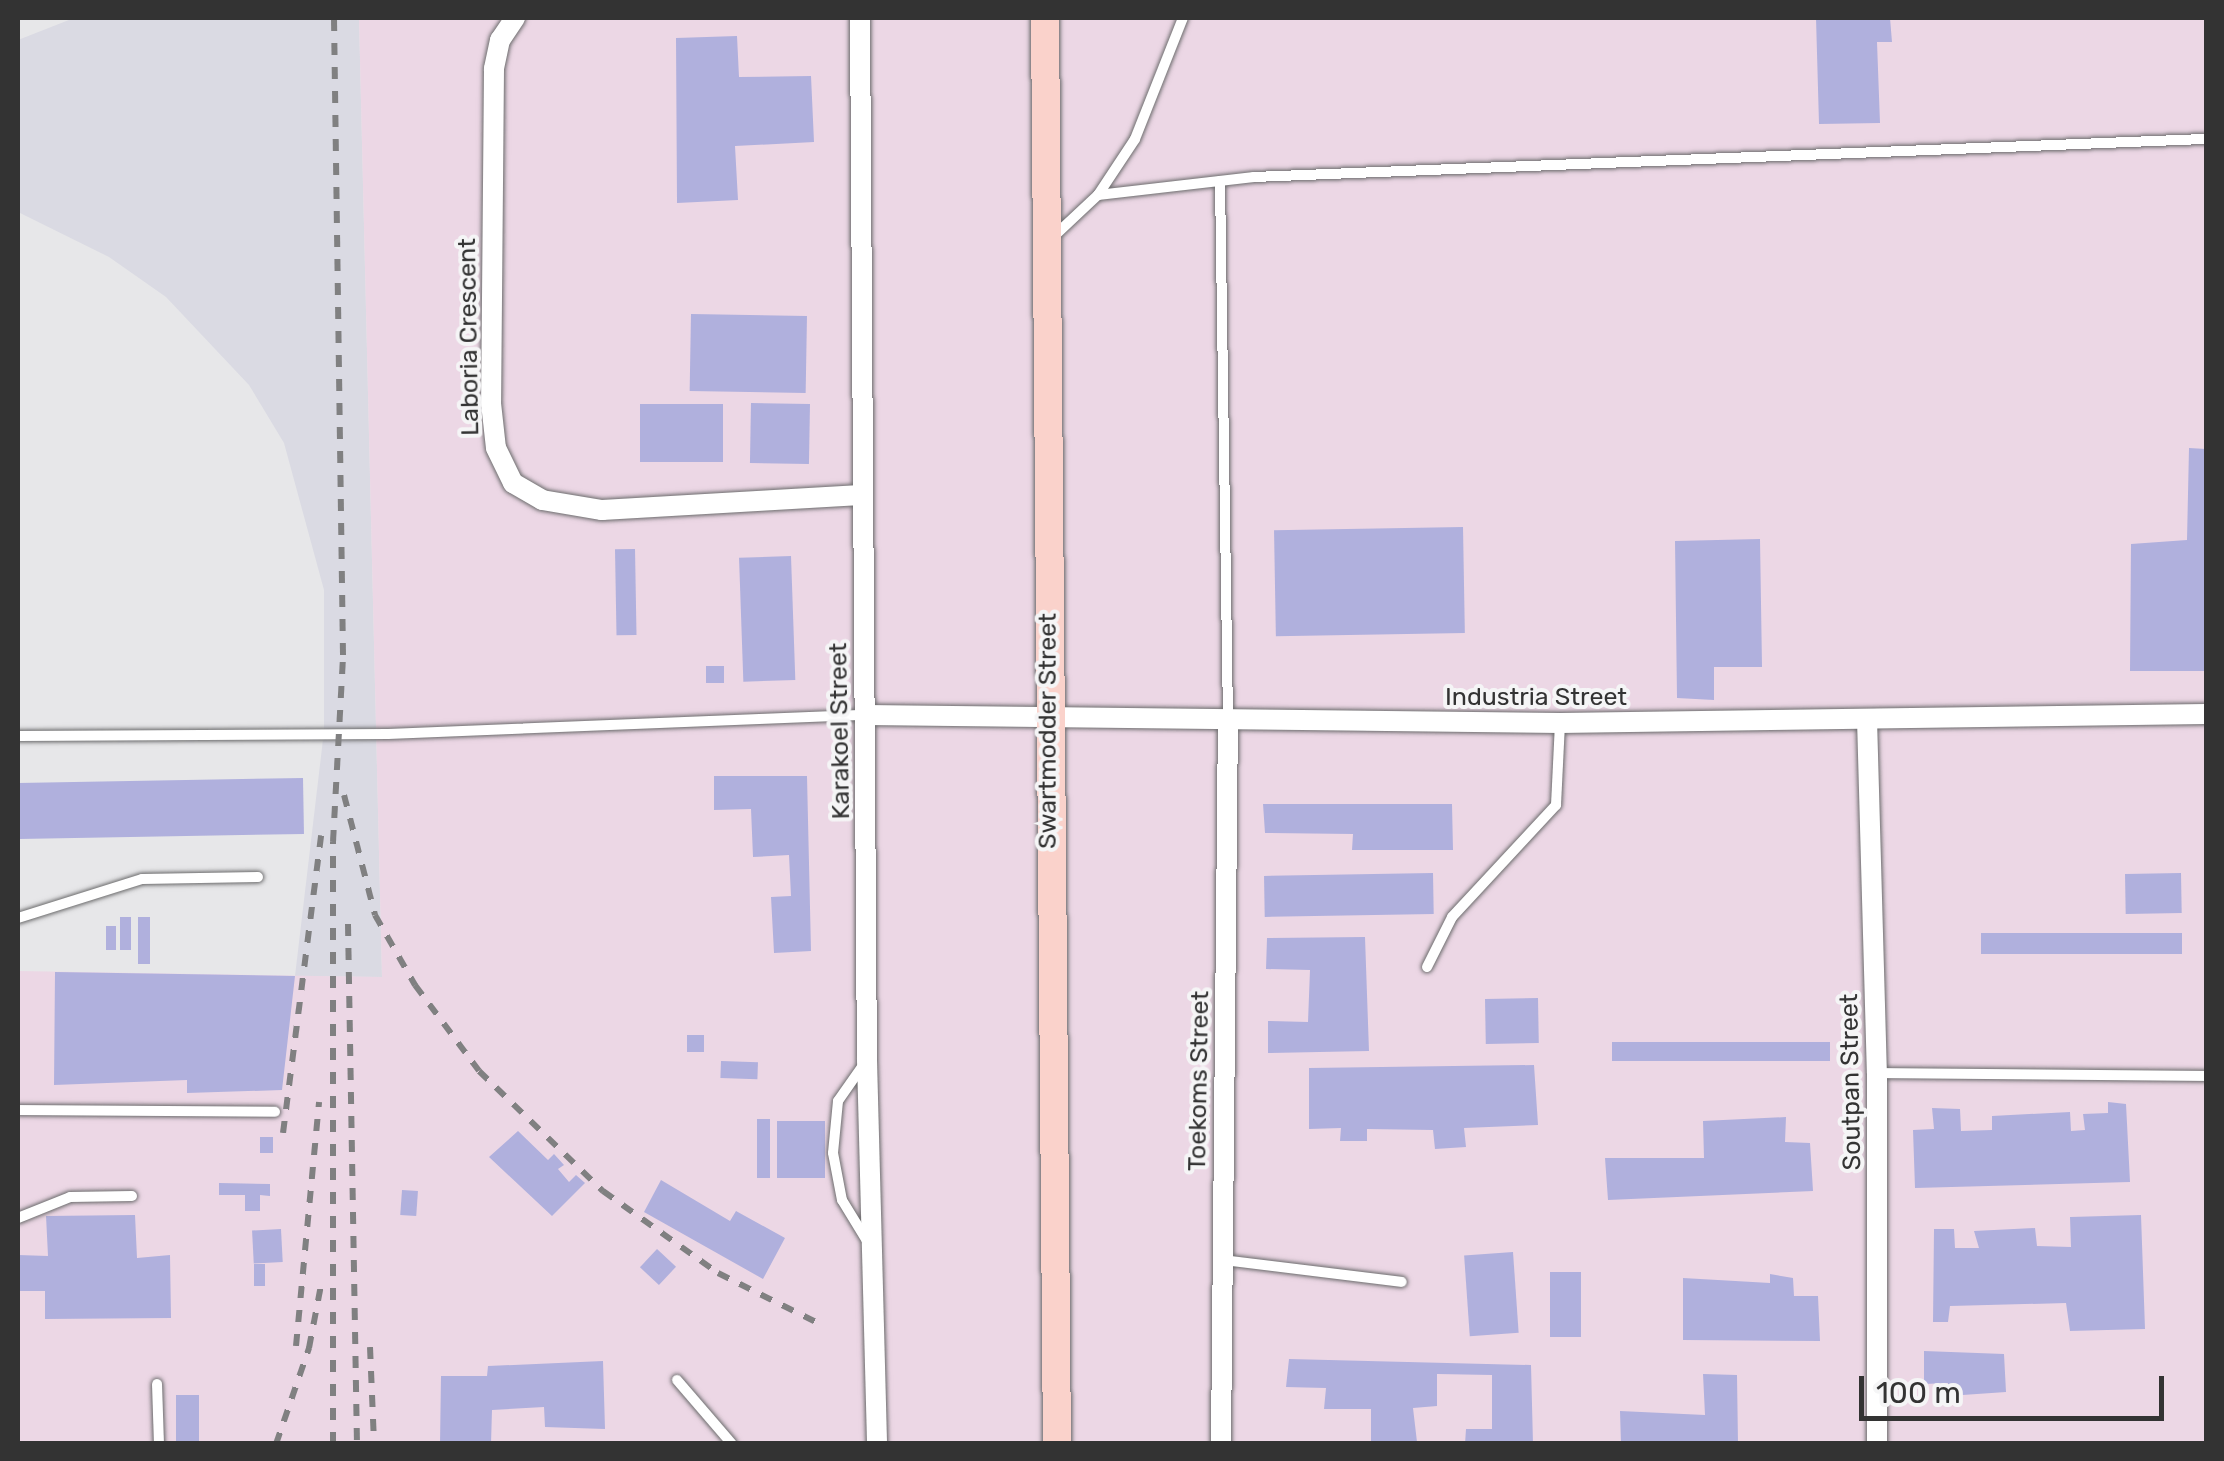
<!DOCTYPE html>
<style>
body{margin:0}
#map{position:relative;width:2224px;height:1461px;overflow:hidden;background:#e7e7e9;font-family:Rubik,sans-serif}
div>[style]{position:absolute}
.built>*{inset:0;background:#dadae3}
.industrial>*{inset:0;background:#ecd7e5}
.building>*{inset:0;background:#b0b0dd;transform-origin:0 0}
.roads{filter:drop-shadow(0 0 2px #6c6c6d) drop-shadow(0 0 2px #6c6c6d)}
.service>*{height:10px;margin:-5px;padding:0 5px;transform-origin:5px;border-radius:5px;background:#fff}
.minor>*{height:20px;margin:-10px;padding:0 10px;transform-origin:10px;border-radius:10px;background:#fff}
.secondary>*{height:28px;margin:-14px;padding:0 14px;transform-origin:14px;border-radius:14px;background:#fad2cb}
.rail>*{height:6px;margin-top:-3px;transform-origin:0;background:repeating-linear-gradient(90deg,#808081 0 12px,transparent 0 24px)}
span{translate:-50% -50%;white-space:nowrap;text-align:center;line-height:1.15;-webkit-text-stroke:8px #f5f5f6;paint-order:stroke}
.street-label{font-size:25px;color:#333}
.frame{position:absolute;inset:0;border:20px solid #333;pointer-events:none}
.scale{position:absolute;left:1859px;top:1376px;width:305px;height:45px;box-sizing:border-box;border:5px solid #333;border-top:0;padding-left:12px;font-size:30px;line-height:35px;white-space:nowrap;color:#333;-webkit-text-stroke:8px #f5f5f6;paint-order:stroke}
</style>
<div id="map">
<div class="built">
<div style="clip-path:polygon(74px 18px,359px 18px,382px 977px,295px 976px,324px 731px,324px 590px,284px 443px,249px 385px,166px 297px,109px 257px,18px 212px,18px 40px)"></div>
</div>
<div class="industrial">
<div style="clip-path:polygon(359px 18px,2206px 18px,2206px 1443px,18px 1444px,18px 971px,382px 977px)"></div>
</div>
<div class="building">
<div style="clip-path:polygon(1816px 18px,1890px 18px,1892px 42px,1877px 42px,1880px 123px,1819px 124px)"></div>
<div style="clip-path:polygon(737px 36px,739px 77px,811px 76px,814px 142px,735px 146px,738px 200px,677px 203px,676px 38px)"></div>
<div style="left:691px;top:314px;width:116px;height:77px;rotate:1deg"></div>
<div style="left:751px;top:403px;width:59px;height:60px;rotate:1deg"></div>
<div style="left:640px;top:404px;width:83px;height:58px"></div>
<div style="clip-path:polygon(2189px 448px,2206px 449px,2206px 671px,2130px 671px,2131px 544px,2187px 540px)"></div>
<div style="left:1463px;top:527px;width:106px;height:189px;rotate:89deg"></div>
<div style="clip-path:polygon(1760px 539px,1762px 667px,1714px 667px,1714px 700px,1677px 698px,1675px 541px)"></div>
<div style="left:635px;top:549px;width:86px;height:20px;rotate:89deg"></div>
<div style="left:791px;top:556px;width:124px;height:52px;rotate:88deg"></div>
<div style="left:706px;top:666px;width:18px;height:17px"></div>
<div style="clip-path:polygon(714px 776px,807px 776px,811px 951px,774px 953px,771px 897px,791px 896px,789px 855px,753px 857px,751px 809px,714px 810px)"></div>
<div style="left:303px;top:778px;width:56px;height:285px;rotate:89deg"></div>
<div style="clip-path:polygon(1263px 804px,1452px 804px,1453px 850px,1352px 850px,1353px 834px,1265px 833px)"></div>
<div style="left:1433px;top:873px;width:41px;height:169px;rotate:89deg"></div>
<div style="left:2181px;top:873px;width:40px;height:56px;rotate:89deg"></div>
<div style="left:120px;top:917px;width:11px;height:33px"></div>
<div style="left:138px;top:917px;width:12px;height:47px"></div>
<div style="left:106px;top:926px;width:10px;height:24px"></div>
<div style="left:2182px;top:933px;width:21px;height:201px;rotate:90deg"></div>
<div style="clip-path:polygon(1365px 937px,1369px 1051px,1268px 1053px,1268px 1021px,1308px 1022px,1310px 970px,1266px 969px,1267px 938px)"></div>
<div style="clip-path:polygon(55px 972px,295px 976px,282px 1090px,187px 1093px,187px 1080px,54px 1085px)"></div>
<div style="left:1538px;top:998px;width:45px;height:53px;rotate:89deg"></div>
<div style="left:687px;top:1035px;width:17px;height:17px"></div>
<div style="left:1830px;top:1042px;width:19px;height:218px;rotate:90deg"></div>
<div style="left:721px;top:1061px;width:37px;height:17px;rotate:2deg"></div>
<div style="clip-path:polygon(1534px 1065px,1538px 1125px,1464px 1128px,1466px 1147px,1435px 1149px,1433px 1130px,1367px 1129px,1367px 1141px,1340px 1141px,1341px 1128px,1309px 1129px,1309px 1068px)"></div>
<div style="clip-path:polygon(2108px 1102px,2126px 1104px,2130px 1182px,1915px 1188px,1913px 1130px,1934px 1129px,1932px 1108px,1960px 1109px,1961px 1131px,1992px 1130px,1992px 1116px,2070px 1112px,2071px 1131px,2085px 1130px,2083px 1114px,2108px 1113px)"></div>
<div style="clip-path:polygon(1786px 1117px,1785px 1142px,1810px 1143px,1813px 1191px,1608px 1200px,1605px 1158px,1704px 1158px,1703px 1121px)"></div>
<div style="left:757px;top:1119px;width:13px;height:59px"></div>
<div style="left:777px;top:1121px;width:48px;height:57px"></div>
<div style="clip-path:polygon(518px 1131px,548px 1160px,554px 1154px,564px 1165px,558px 1169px,569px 1182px,576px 1175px,585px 1183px,552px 1216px,489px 1157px)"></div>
<div style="left:260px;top:1137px;width:13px;height:16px"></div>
<div style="clip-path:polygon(661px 1180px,730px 1221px,736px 1211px,785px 1238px,763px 1279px,644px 1212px)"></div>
<div style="clip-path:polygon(219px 1183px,270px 1184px,270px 1196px,260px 1195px,260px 1211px,245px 1211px,245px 1195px,219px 1195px)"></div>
<div style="left:402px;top:1190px;width:16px;height:25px;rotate:4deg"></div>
<div style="clip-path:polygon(135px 1215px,137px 1258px,170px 1255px,171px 1318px,45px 1319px,45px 1291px,18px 1291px,18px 1255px,48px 1256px,46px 1216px)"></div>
<div style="clip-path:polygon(2141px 1215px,2145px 1329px,2070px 1331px,2066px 1303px,1950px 1306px,1948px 1322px,1933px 1322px,1934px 1229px,1954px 1229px,1955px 1248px,1979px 1248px,1974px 1231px,2035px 1228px,2037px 1246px,2071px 1247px,2070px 1217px)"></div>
<div style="left:281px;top:1229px;width:33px;height:29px;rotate:87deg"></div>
<div style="left:657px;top:1249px;width:26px;height:25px;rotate:43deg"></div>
<div style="left:1513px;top:1252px;width:81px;height:49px;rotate:86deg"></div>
<div style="left:254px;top:1264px;width:11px;height:22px"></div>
<div style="left:1550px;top:1272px;width:31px;height:65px"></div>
<div style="clip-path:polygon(1770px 1274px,1793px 1278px,1794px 1296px,1818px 1296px,1820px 1341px,1683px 1340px,1683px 1278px,1770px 1283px)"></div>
<div style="clip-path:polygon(1924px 1351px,2004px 1354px,2006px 1392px,1948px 1396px,1948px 1383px,1924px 1384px)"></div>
<div style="clip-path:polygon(1289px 1359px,1531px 1365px,1533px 1444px,1465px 1444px,1466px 1429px,1492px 1429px,1492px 1375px,1437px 1374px,1437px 1406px,1413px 1408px,1417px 1442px,1371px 1443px,1371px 1409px,1324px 1409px,1326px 1388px,1286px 1387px)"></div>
<div style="clip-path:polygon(603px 1361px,605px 1429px,545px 1427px,544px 1407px,492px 1410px,491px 1444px,440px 1444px,441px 1376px,487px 1376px,488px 1366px)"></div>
<div style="clip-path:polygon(1703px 1374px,1737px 1375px,1738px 1444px,1621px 1444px,1620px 1411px,1705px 1415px)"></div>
<div style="left:176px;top:1395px;width:23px;height:49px"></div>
</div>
<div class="roads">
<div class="service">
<div style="left:1220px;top:181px;width:539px;rotate:89.15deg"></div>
<div style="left:1098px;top:195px;width:157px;rotate:-6.6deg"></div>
<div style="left:1254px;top:177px;width:953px;rotate:-2.29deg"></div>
<div style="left:1052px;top:238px;width:63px;rotate:-43.1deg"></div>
<div style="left:1098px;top:195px;width:67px;rotate:-56.5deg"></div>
<div style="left:1135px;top:139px;width:130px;rotate:-68.4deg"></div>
<div style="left:18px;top:736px;width:370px;rotate:-0.3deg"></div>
<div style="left:388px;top:734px;width:478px;rotate:-2.3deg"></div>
<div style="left:18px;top:918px;width:130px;rotate:-17.5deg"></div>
<div style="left:142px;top:879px;width:116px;rotate:-1deg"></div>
<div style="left:1427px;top:967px;width:56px;rotate:-63.4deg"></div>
<div style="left:1452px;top:917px;width:153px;rotate:-47.1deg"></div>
<div style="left:1556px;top:805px;width:82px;rotate:-87.2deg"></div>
<div style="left:866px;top:1061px;width:49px;rotate:125deg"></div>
<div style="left:838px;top:1101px;width:52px;rotate:95.5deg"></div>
<div style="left:833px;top:1153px;width:48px;rotate:79.2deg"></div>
<div style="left:842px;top:1200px;width:48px;rotate:58.6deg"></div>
<div style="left:1878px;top:1073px;width:328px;rotate:0.5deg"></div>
<div style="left:18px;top:1110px;width:257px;rotate:0.4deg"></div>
<div style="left:18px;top:1218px;width:56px;rotate:-22deg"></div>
<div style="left:70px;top:1197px;width:62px;rotate:-0.9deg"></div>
<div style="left:1223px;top:1260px;width:180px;rotate:7deg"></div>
<div style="left:677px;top:1380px;width:84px;rotate:49.3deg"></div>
<div style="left:157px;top:1384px;width:60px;rotate:88.1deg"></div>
</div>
<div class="minor">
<div style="left:515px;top:18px;width:27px;rotate:124deg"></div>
<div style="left:500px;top:40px;width:30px;rotate:102deg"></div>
<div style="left:494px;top:69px;width:334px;rotate:90.5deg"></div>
<div style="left:491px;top:403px;width:45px;rotate:83.7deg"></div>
<div style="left:496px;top:448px;width:39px;rotate:64deg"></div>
<div style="left:513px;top:483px;width:34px;rotate:30deg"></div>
<div style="left:542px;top:500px;width:61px;rotate:9.5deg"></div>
<div style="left:602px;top:510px;width:259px;rotate:-3.3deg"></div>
<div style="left:860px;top:18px;width:1042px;rotate:89.62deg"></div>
<div style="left:867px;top:1060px;width:384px;rotate:88.5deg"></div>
<div style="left:866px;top:715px;width:694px;rotate:0.66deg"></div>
<div style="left:1560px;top:723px;width:646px;rotate:-0.8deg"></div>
<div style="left:1867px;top:719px;width:354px;rotate:88.4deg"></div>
<div style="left:1877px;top:1073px;width:371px;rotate:90deg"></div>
<div style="left:1221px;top:1444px;width:724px;rotate:-89.45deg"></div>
</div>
<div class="secondary">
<div style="left:1045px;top:18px;width:1426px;rotate:89.52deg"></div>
</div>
</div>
<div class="rail">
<div style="left:344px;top:795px;width:124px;rotate:75.5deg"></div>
<div style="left:375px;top:915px;width:81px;rotate:60.3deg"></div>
<div style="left:415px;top:985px;width:107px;rotate:53.3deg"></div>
<div style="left:479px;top:1071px;width:173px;rotate:44.1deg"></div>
<div style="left:603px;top:1191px;width:141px;rotate:35.5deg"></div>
<div style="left:718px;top:1273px;width:114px;rotate:26.6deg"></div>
<div style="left:348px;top:924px;width:520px;rotate:89.01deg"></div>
<div style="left:283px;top:1133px;width:300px;rotate:-82.7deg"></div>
<div style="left:296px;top:1346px;width:245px;rotate:-84.6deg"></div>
<div style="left:370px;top:1347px;width:97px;rotate:87.6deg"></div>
<div style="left:276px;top:1444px;width:102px;rotate:-71deg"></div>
<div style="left:309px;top:1348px;width:69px;rotate:-79.2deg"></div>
<div style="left:333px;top:1444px;width:602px;rotate:-90deg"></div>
<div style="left:333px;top:842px;width:187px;rotate:-86.9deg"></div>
<div style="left:343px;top:655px;width:637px;rotate:-90.81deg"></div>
</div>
<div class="street-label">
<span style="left:469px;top:337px;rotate:-91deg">Laboria Crescent</span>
<span style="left:1536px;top:697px">Industria Street</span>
<span style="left:840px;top:731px;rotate:-91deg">Karakoel Street</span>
<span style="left:1048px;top:731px;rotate:-90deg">Swartmodder Street</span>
<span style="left:1199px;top:1081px;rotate:-89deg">Toekoms Street</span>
<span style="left:1851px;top:1082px;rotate:-91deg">Soutpan Street</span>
</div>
<div class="frame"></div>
<div class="scale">100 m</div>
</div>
